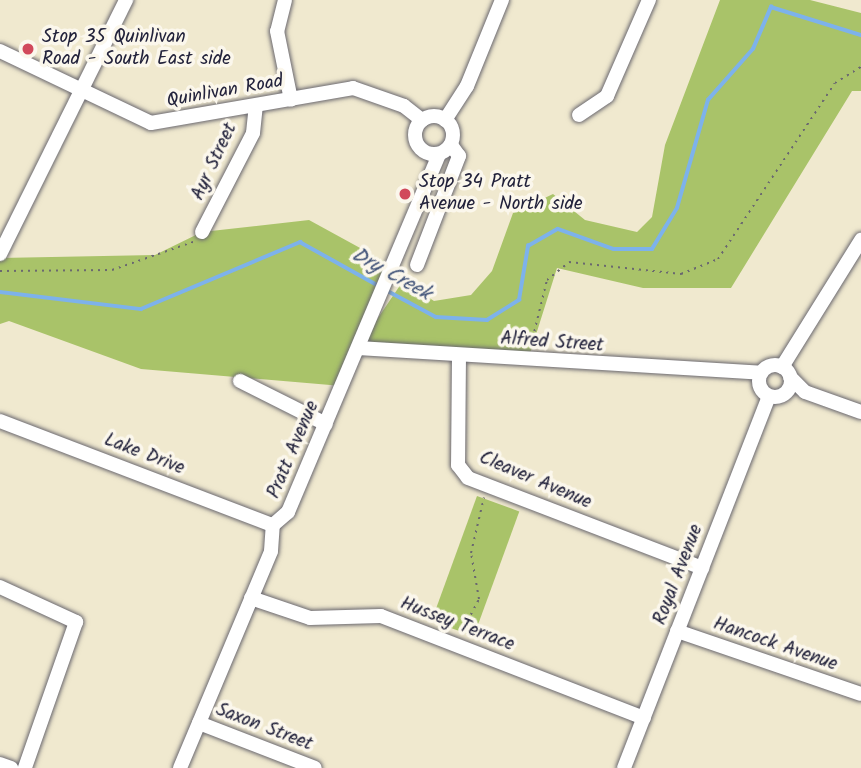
<!DOCTYPE html>
<style>
body{margin:0}
#map{position:relative;width:861px;height:768px;overflow:hidden;background:#f0e9cf;font-family:Kalam,sans-serif}
div>[style]{position:absolute}
.green>*{inset:0;background:#a9c369;transform-origin:0 0}
.stream>*{height:3.5px;margin:-1.75px;padding:0 1.75px;transform-origin:1.75px;border-radius:1.75px;background:#7db2eb}
.path>*{height:2px;margin-top:-1px;transform-origin:0;background:repeating-linear-gradient(90deg,#6a686f 0 2px,transparent 0 7px)}
.roads{filter:drop-shadow(0 0 2px #6a686f) drop-shadow(0 0 2px #6a686f)}
.minor>*{height:14px;margin:-7px;padding:0 7px;transform-origin:7px;border-radius:7px;background:#fff}
.minor>.ring{margin:-7px;padding:0;box-sizing:content-box;background:none;border:14px solid #fff;border-radius:50%}
.dots>*{width:19px;height:19px;translate:-50% -50%;box-sizing:border-box;border:4px solid #fbf7ec;border-radius:50%}
span{translate:-50% -50%;white-space:nowrap;text-align:center;line-height:1.15;-webkit-text-stroke:7px #fbf7ec;paint-order:stroke}
.poi-label{font-size:19px;color:#22223b}
.left{translate:0 -50%;text-align:left}
.street-label{font-size:19px;color:#22223b}
.water-label{font-size:21px;color:#425479;font-style:italic}
</style>
<div id="map">
<div class="green">
<div style="clip-path:polygon(720px 0,810px 0,861px 13px,861px 91px,852px 91px,731px 288px,643px 288px,557px 268px,528px 360px,359px 348px,342px 386px,141px 369px,9px 321px,0 324px,0 258px,155px 255px,202px 232px,309px 220px,393px 266px,361px 343px,403px 281px,434px 301px,471px 295px,492px 271px,513px 213px,553px 194px,585px 220px,637px 232px,652px 217px,665px 145px)"></div>
<div style="left:477px;top:496px;width:45px;height:133px;rotate:20deg"></div>
</div>
<div class="stream">
<div style="left:386px;top:290px;width:57px;rotate:28.4deg"></div>
<div style="left:436px;top:317px;width:51px;rotate:3.4deg"></div>
<div style="left:487px;top:320px;width:38px;rotate:-32deg"></div>
<div style="left:519px;top:300px;width:55px;rotate:-80.5deg"></div>
<div style="left:528px;top:246px;width:34px;rotate:-30deg"></div>
<div style="left:558px;top:229px;width:59px;rotate:19.7deg"></div>
<div style="left:614px;top:249px;width:38px"></div>
<div style="left:652px;top:249px;width:48px;rotate:-58.6deg"></div>
<div style="left:677px;top:208px;width:112px;rotate:-74deg"></div>
<div style="left:708px;top:100px;width:68px;rotate:-48.6deg"></div>
<div style="left:753px;top:49px;width:46px;rotate:-66.8deg"></div>
<div style="left:771px;top:7px;width:94px;rotate:17.3deg"></div>
<div style="left:0;top:292px;width:142px;rotate:6.9deg"></div>
<div style="left:141px;top:309px;width:173px;rotate:-22.8deg"></div>
<div style="left:300px;top:242px;width:90px;rotate:29.1deg"></div>
</div>
<div class="path">
<div style="left:0;top:271px;width:112px;rotate:-0.5deg"></div>
<div style="left:112px;top:270px;width:86px;rotate:-19.1deg"></div>
<div style="left:531px;top:345px;width:67px;rotate:-76.2deg"></div>
<div style="left:547px;top:280px;width:28px;rotate:-39deg"></div>
<div style="left:569px;top:262px;width:113px;rotate:6.1deg"></div>
<div style="left:681px;top:274px;width:40px;rotate:-22deg"></div>
<div style="left:718px;top:259px;width:211px;rotate:-56.4deg"></div>
<div style="left:835px;top:83px;width:31px;rotate:-32deg"></div>
<div style="left:461px;top:633px;width:38px;rotate:-62deg"></div>
<div style="left:479px;top:599px;width:47px;rotate:-99.9deg"></div>
<div style="left:471px;top:553px;width:57px;rotate:-76.9deg"></div>
</div>
<div class="roads">
<div class="minor">
<div style="left:285px;top:0;width:32px;rotate:104deg"></div>
<div style="left:277px;top:31px;width:70px;rotate:78.5deg"></div>
<div style="left:0;top:51px;width:167px;rotate:25.5deg"></div>
<div style="left:151px;top:123px;width:205px;rotate:-9.8deg"></div>
<div style="left:353px;top:88px;width:54px;rotate:19.4deg"></div>
<div style="left:404px;top:106px;width:23px;rotate:38deg"></div>
<div style="left:579px;top:115px;width:34px;rotate:-34deg"></div>
<div style="left:607px;top:96px;width:105px;rotate:-66.4deg"></div>
<div class="ring" style="left:415px;top:116px;width:24px;height:24px"></div>
<div style="left:445px;top:120px;width:40px;rotate:-57.1deg"></div>
<div style="left:467px;top:86px;width:93px;rotate:-67.9deg"></div>
<div style="left:202px;top:232px;width:111px;rotate:-62.7deg"></div>
<div style="left:253px;top:133px;width:27px;rotate:-84deg"></div>
<div style="left:0;top:254px;width:284px;rotate:-63.6deg"></div>
<div style="left:417px;top:265px;width:117px;rotate:-68.9deg"></div>
<div style="left:459px;top:156px;width:14px;rotate:-126deg"></div>
<div style="left:358px;top:348px;width:404px;rotate:3.5deg"></div>
<div style="left:459px;top:355px;width:110px;rotate:90.5deg"></div>
<div style="left:458px;top:465px;width:16px;rotate:52deg"></div>
<div style="left:468px;top:478px;width:251px;rotate:21deg"></div>
<div class="ring" style="left:759px;top:365px;width:18px;height:18px"></div>
<div style="left:782px;top:367px;width:150px;rotate:-58.1deg"></div>
<div style="left:790px;top:377px;width:21px;rotate:45deg"></div>
<div style="left:805px;top:392px;width:59px;rotate:19.7deg"></div>
<div style="left:240px;top:381px;width:96px;rotate:26.6deg"></div>
<div style="left:0;top:421px;width:292px;rotate:20.9deg"></div>
<div style="left:0;top:587px;width:84px;rotate:24.7deg"></div>
<div style="left:76px;top:622px;width:155px;rotate:109.3deg"></div>
<div style="left:251px;top:598px;width:62px;rotate:18.7deg"></div>
<div style="left:310px;top:618px;width:71px;rotate:-1.6deg"></div>
<div style="left:381px;top:616px;width:282px;rotate:21.2deg"></div>
<div style="left:677px;top:631px;width:194px;rotate:18.9deg"></div>
<div style="left:199px;top:723px;width:124px;rotate:21.2deg"></div>
<div style="left:0;top:764px;width:12px;rotate:20deg"></div>
<div style="left:180px;top:768px;width:235px;rotate:-67.2deg"></div>
<div style="left:271px;top:551px;width:26px;rotate:-86deg"></div>
<div style="left:273px;top:525px;width:20px;rotate:-41deg"></div>
<div style="left:288px;top:512px;width:388px;rotate:-67.1deg"></div>
<div style="left:624px;top:768px;width:399px;rotate:-68.7deg"></div>
</div>
</div>
<div class="dots">
<div style="left:28px;top:49px;background:#d1495b"></div>
<div style="left:405px;top:194px;background:#d1495b"></div>
</div>
<div class="poi-label">
<span class="left" style="left:42px;top:49px">Stop 35 Quinlivan<br>Road - South East side</span>
<span class="left" style="left:419px;top:194px">Stop 34 Pratt<br>Avenue - North side</span>
</div>
<div class="street-label">
<span style="left:225px;top:92px;rotate:-10deg">Quinlivan Road</span>
<span style="left:215px;top:162px;rotate:-65deg">Ayr Street</span>
<span style="left:552px;top:343px;rotate:4deg">Alfred Street</span>
<span style="left:294px;top:450px;rotate:-67deg">Pratt Avenue</span>
<span style="left:144px;top:455px;rotate:21deg">Lake Drive</span>
<span style="left:535px;top:481px;rotate:23deg">Cleaver Avenue</span>
<span style="left:679px;top:575px;rotate:-69deg">Royal Avenue</span>
<span style="left:457px;top:625px;rotate:21deg">Hussey Terrace</span>
<span style="left:775px;top:645px;rotate:19deg">Hancock Avenue</span>
<span style="left:264px;top:728px;rotate:21deg">Saxon Street</span>
</div>
<div class="water-label">
<span style="left:391px;top:275px;rotate:29deg">Dry Creek</span>
</div>
</div>
